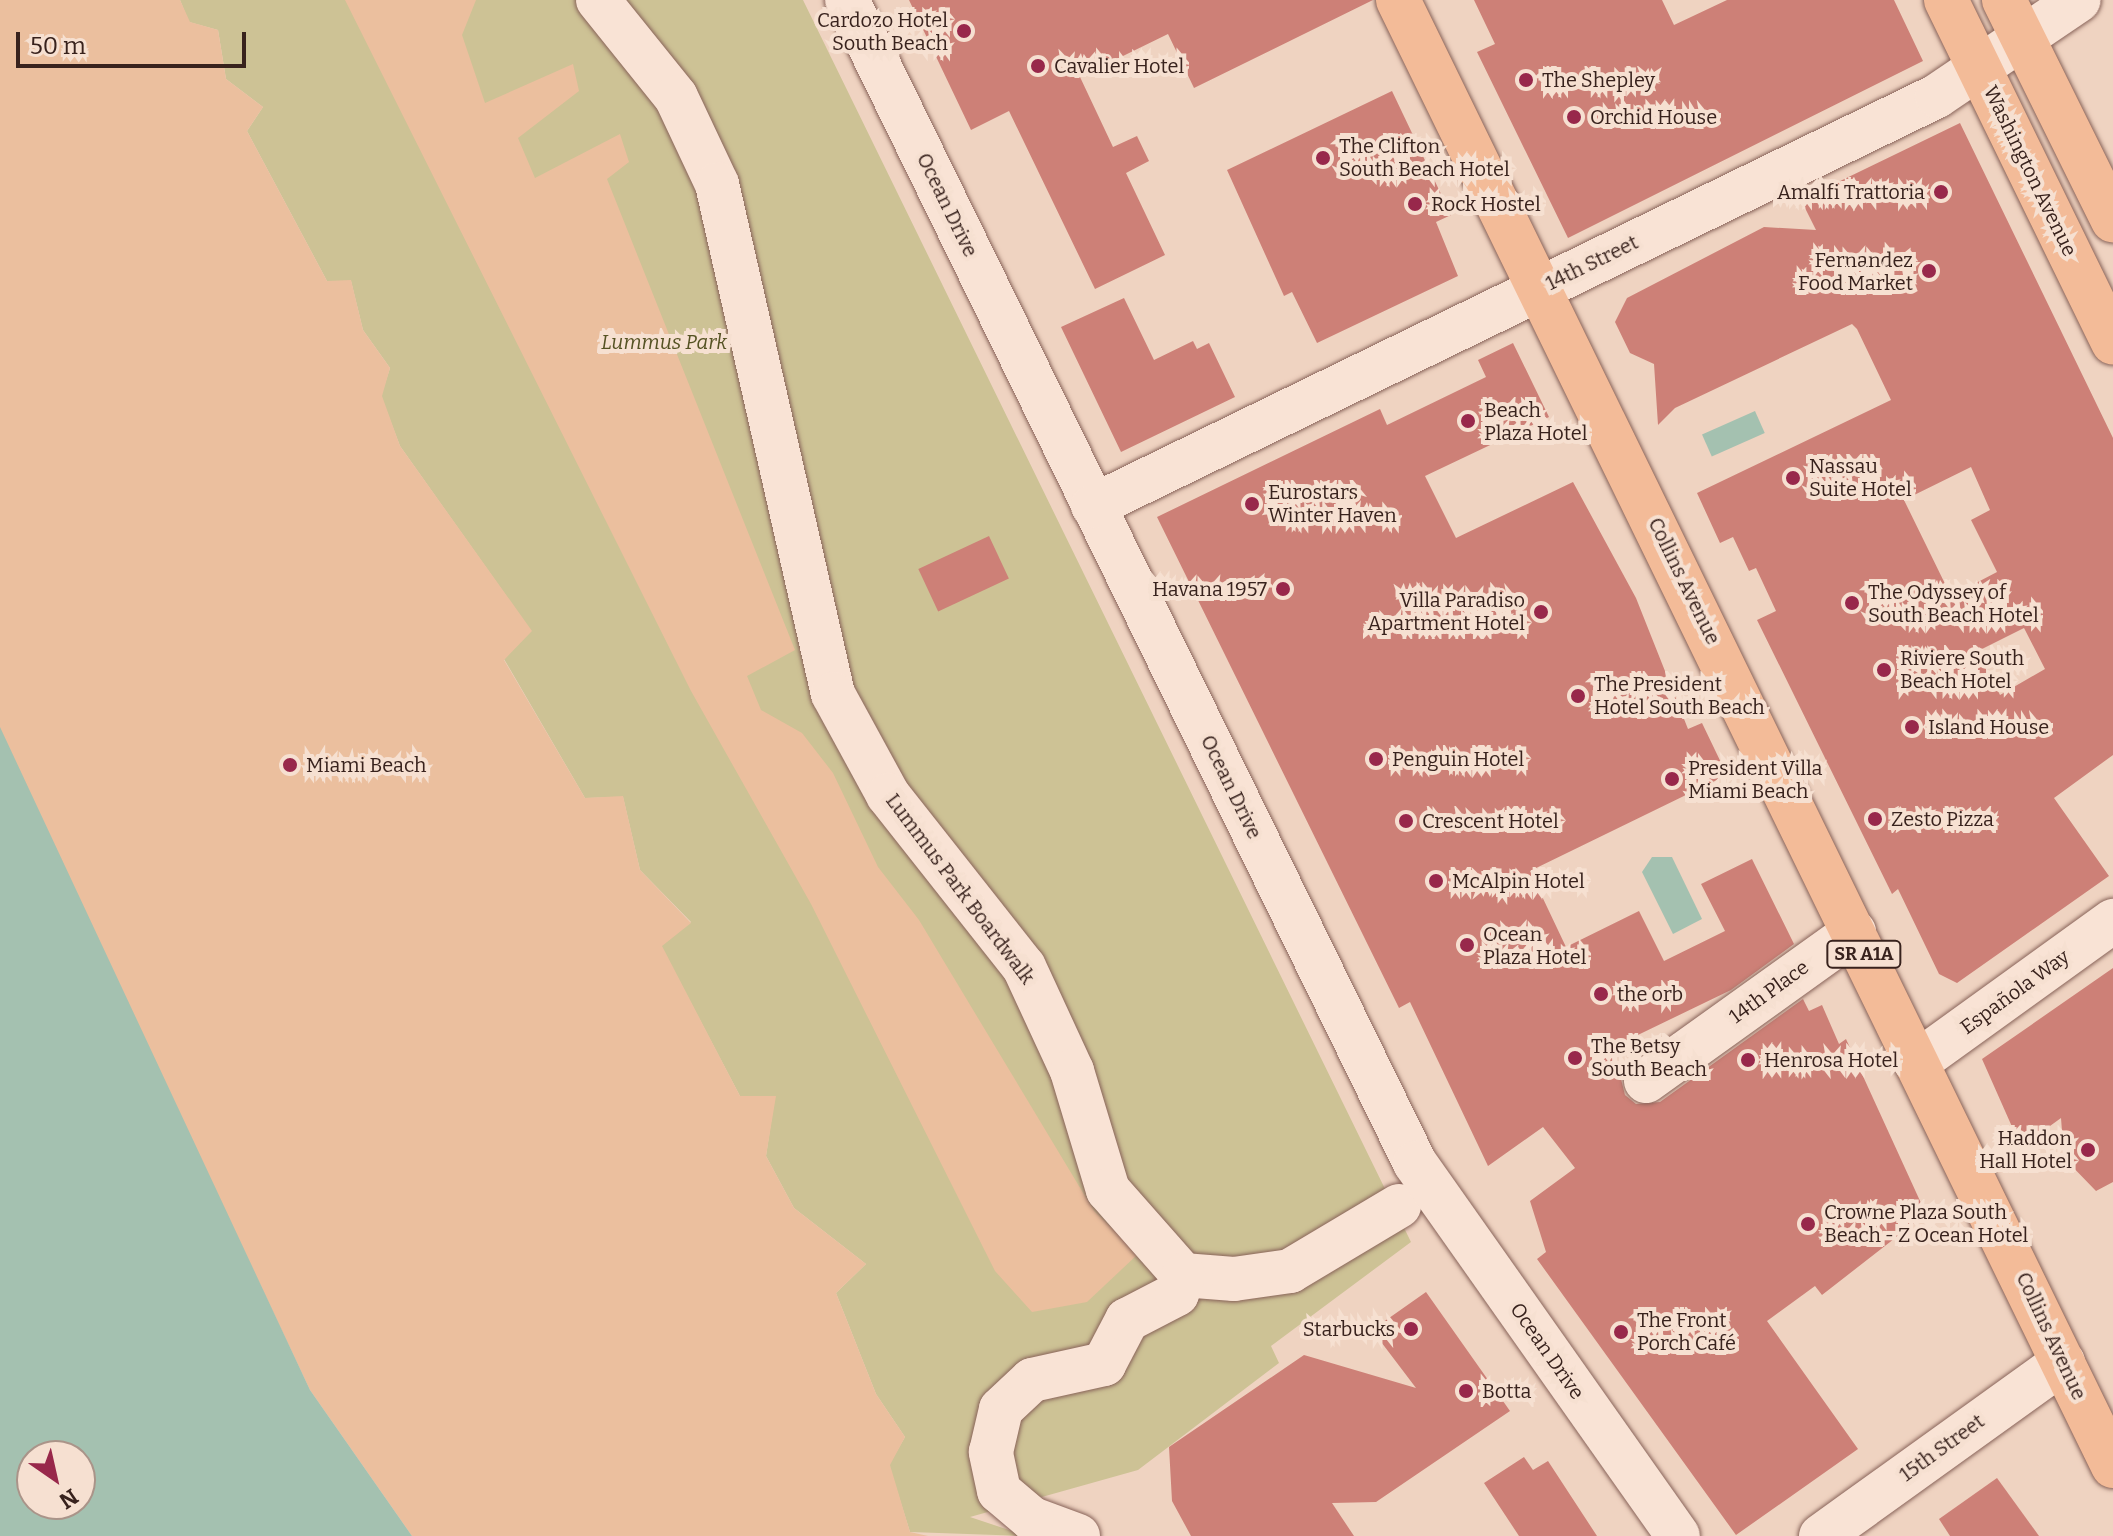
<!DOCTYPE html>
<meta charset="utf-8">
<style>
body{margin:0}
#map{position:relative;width:2113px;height:1536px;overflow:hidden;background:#efd3c1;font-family:Bitter,serif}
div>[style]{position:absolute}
.green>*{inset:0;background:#cdc295}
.sand>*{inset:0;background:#ebbf9e}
.water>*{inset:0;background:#a4c1b0;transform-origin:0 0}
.building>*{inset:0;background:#cd8077;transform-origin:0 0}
.roads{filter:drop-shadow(0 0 2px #886359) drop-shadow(0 0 2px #886359)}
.minor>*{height:44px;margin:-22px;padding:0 22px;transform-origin:22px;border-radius:22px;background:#f9e3d5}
.major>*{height:44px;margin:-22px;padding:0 22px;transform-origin:22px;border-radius:22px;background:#f3bb98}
.dots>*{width:22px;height:22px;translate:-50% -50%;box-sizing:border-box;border:4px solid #f6e0d1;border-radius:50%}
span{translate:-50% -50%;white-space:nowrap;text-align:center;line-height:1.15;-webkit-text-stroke:8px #f6e0d1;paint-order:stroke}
.shield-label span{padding:2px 6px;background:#f6e0d1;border:2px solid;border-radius:6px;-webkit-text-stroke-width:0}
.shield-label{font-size:18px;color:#38221d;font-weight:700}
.poi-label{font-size:20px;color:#38221d}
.right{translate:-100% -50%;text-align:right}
.left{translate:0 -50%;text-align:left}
.street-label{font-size:20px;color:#38221d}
.park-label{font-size:20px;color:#555223;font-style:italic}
.north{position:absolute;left:16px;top:1440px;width:80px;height:80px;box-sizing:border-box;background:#f6e0d1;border:2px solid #aa9489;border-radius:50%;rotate:146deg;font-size:22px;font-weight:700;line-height:32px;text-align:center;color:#38221d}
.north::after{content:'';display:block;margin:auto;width:28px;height:36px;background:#98284b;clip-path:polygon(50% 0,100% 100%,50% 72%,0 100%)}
.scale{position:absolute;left:16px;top:32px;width:230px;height:36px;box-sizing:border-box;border:4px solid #38221d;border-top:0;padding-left:10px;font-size:24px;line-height:28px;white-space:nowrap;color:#38221d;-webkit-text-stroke:6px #f6e0d1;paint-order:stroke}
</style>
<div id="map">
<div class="green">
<div style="clip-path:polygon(180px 0,803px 0,1411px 1242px,1271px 1346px,1279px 1363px,1138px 1470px,970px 1517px,1027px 1536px,910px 1532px,889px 1465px,905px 1437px,876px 1394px,836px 1293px,866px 1264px,794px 1208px,766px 1156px,775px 1096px,740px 1096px,661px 946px,691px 922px,640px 870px,623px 797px,585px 798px,504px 659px,531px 631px,400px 446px,381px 396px,390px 368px,363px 330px,351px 281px,327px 281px,247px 131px,263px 107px,226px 79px,218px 30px,189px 22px)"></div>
</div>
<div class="sand">
<div style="clip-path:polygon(0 0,180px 0,190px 22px,218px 30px,226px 79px,263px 107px,247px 131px,327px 281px,351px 280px,363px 330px,390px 368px,382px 396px,400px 446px,532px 631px,504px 660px,585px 798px,623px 796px,640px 870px,691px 923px,662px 946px,740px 1096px,776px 1096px,766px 1156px,794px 1208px,866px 1264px,836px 1293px,876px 1394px,905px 1437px,890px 1465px,910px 1532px,928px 1536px,412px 1536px,310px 1390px,0 734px)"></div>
<div style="clip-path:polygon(345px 0,476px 0,462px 35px,485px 103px,573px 64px,579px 91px,518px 138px,535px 178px,620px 134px,629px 162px,607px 179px,795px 650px,747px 676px,761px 710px,802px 733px,833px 773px,878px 867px,919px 920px,1094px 1211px,1138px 1254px,1087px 1302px,1032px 1312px,995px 1271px,811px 904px,691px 691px)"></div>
</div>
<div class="water">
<div style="left:1755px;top:411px;width:24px;height:58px;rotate:66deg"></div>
<div style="clip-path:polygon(evenodd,0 727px,310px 1390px,412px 1536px,0 1536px,0 727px,32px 1456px,80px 1456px,80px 1504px,32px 1504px,32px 1456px)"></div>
<div style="clip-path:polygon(1652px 857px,1672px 857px,1702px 919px,1673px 934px,1642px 872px)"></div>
</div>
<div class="building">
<div style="clip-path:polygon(909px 0,1373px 0,1194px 88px,1168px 34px,1080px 77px,1113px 147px,1137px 136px,1149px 161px,1126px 173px,1165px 255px,1095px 289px,1009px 111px,971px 130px)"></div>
<div style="clip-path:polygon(1474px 0,1662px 0,1674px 25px,1727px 0,1894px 0,1923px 61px,1568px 238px,1477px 52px,1495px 44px)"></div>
<div style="clip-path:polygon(1392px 91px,1451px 215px,1436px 222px,1458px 276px,1317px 343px,1292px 292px,1284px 296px,1227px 170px)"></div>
<div style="clip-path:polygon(evenodd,1960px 123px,2113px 438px,2113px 755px,2054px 798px,2109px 876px,1957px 983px,1939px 974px,1898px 889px,1892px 894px,1757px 620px,1776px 611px,1756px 568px,1749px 571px,1733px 537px,1720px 543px,1697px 493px,1891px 400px,1857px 329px,1852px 324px,1675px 408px,1658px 425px,1654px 364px,1630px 353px,1615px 322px,1627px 298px,1764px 227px,1816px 230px,1801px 200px,1960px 123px,1971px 467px,1990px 510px,1971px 520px,1997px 572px,1951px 596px,1904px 500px,1971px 467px,1960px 123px,2024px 628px,2045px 669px,2000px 695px,1978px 651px,2024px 628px)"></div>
<div style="clip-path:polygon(1124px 298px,1154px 360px,1193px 341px,1197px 349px,1209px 343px,1235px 397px,1121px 452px,1061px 327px)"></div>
<div style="clip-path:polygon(1513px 343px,1549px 417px,1425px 476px,1456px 538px,1573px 482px,1636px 598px,1688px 729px,1702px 723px,1727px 775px,1530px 871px,1566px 947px,1639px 911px,1664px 961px,1725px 931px,1701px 884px,1752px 859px,1794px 944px,1731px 990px,1613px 1047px,1625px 1095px,1636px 1104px,1660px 1102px,1803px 999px,1809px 1011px,1822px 1005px,1839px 1044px,1846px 1039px,1926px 1214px,1822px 1295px,1815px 1286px,1767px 1321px,1858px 1449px,1736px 1535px,1537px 1259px,1546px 1252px,1530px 1201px,1575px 1168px,1543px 1127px,1488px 1166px,1410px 1002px,1399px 1008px,1157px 517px,1380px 409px,1387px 425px,1486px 377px,1478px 360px)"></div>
<div style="left:989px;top:536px;width:47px;height:78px;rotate:65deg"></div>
<div style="clip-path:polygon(2113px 968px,2113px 1182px,2096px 1191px,2064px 1158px,2061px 1118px,2021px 1147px,1982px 1059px)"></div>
<div style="clip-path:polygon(1426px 1292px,1510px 1411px,1376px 1502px,1332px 1503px,1354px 1536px,1191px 1536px,1172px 1501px,1169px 1447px,1304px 1355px,1416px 1388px,1372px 1330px)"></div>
<div style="clip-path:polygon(1524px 1457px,1533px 1470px,1548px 1461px,1597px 1536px,1519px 1536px,1484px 1483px)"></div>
<div style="clip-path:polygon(1997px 1478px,2039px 1536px,1950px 1536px,1939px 1519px)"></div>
</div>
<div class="roads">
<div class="minor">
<div style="left:598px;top:0;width:124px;rotate:51.2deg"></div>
<div style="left:676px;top:97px;width:96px;rotate:64.8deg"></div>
<div style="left:717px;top:184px;width:523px;rotate:77.19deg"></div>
<div style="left:833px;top:694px;width:115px;rotate:61.4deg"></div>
<div style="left:888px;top:795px;width:219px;rotate:51.7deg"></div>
<div style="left:1024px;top:967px;width:115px;rotate:65.2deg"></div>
<div style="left:1072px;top:1071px;width:124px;rotate:73.2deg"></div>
<div style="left:1108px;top:1190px;width:113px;rotate:48.6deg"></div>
<div style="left:1183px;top:1275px;width:51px;rotate:4.5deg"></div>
<div style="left:1234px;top:1279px;width:57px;rotate:-8.1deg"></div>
<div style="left:1290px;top:1271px;width:127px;rotate:-30.8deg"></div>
<div style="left:847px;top:0;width:1294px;rotate:63.97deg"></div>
<div style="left:1415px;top:1163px;width:456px;rotate:54.8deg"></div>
<div style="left:1093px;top:506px;width:938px;rotate:-25.91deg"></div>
<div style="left:1937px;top:96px;width:171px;rotate:-34.1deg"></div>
<div style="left:1916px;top:1063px;width:243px;rotate:-35.8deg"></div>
<div style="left:1646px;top:1081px;width:256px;rotate:-35.6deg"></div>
<div style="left:1078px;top:1536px;width:49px;rotate:-159.7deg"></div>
<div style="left:1032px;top:1519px;width:43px;rotate:-139.7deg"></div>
<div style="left:999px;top:1491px;width:40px;rotate:-102deg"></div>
<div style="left:991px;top:1452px;width:44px;rotate:-76.9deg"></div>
<div style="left:1001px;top:1409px;width:42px;rotate:-43.1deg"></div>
<div style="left:1032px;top:1380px;width:74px;rotate:-12.5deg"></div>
<div style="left:1104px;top:1364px;width:50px;rotate:-62.4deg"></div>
<div style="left:1127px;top:1320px;width:56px;rotate:-27.5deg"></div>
<div style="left:1177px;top:1294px;width:20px;rotate:-72deg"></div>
<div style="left:1821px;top:1536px;width:298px;rotate:-35.7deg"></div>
</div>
<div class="major">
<div style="left:1398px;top:0;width:1631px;rotate:64deg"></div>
<div style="left:1946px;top:0;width:381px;rotate:64deg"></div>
<div style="left:2004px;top:0;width:246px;rotate:63.7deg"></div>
</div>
</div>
<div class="dots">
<div style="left:964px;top:31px;background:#98284b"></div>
<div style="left:1038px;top:66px;background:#98284b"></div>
<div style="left:1526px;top:80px;background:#98284b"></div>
<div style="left:1574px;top:117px;background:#98284b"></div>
<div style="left:1323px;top:158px;background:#98284b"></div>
<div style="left:1941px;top:192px;background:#98284b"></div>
<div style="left:1415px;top:204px;background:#98284b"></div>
<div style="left:1929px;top:271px;background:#98284b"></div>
<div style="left:1468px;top:421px;background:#98284b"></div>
<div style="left:1793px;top:478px;background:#98284b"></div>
<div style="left:1252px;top:504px;background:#98284b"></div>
<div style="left:1283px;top:589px;background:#98284b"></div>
<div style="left:1852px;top:603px;background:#98284b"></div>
<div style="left:1541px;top:612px;background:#98284b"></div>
<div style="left:1884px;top:670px;background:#98284b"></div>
<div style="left:1578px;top:696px;background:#98284b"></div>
<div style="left:1912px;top:727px;background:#98284b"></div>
<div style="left:1376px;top:759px;background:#98284b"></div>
<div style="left:290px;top:765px;background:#98284b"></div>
<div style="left:1672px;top:779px;background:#98284b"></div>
<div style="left:1875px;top:819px;background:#98284b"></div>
<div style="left:1406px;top:821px;background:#98284b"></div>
<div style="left:1436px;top:881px;background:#98284b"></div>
<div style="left:1467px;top:945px;background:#98284b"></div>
<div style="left:1601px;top:994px;background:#98284b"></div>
<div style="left:1575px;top:1058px;background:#98284b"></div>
<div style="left:1748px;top:1060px;background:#98284b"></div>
<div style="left:2088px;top:1150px;background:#98284b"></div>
<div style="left:1808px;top:1224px;background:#98284b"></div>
<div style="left:1411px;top:1329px;background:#98284b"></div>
<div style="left:1621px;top:1332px;background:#98284b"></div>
<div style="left:1466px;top:1391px;background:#98284b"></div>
</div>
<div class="shield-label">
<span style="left:1864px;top:954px">SR A1A</span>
</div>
<div class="poi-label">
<span class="right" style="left:948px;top:32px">Cardozo Hotel<br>South Beach</span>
<span class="left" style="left:1054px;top:66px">Cavalier Hotel</span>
<span class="left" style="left:1542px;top:80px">The Shepley</span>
<span class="left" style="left:1590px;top:117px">Orchid House</span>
<span class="left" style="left:1339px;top:158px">The Clifton<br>South Beach Hotel</span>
<span class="right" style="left:1925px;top:192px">Amalfi Trattoria</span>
<span class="left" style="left:1431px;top:204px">Rock Hostel</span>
<span class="right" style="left:1913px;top:272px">Fernandez<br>Food Market</span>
<span class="left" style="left:1484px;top:422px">Beach<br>Plaza Hotel</span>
<span class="left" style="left:1809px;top:478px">Nassau<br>Suite Hotel</span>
<span class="left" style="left:1268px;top:504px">Eurostars<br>Winter Haven</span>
<span class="right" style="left:1267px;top:589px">Havana 1957</span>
<span class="left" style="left:1868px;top:604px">The Odyssey of<br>South Beach Hotel</span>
<span class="right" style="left:1525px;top:612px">Villa Paradiso<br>Apartment Hotel</span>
<span class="left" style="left:1900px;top:670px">Riviere South<br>Beach Hotel</span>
<span class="left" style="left:1594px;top:696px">The President<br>Hotel South Beach</span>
<span class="left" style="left:1928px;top:727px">Island House</span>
<span class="left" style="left:1392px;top:759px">Penguin Hotel</span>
<span class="left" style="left:306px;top:765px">Miami Beach</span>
<span class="left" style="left:1688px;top:780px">President Villa<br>Miami Beach</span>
<span class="left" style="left:1891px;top:819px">Zesto Pizza</span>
<span class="left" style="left:1422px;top:821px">Crescent Hotel</span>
<span class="left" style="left:1452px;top:881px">McAlpin Hotel</span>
<span class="left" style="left:1483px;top:946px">Ocean<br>Plaza Hotel</span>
<span class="left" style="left:1617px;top:994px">the orb</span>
<span class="left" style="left:1591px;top:1058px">The Betsy<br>South Beach</span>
<span class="left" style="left:1764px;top:1060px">Henrosa Hotel</span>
<span class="right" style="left:2072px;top:1150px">Haddon<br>Hall Hotel</span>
<span class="left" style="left:1824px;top:1224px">Crowne Plaza South<br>Beach - Z Ocean Hotel</span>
<span class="left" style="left:1637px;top:1332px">The Front<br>Porch Café</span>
<span class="right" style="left:1395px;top:1329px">Starbucks</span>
<span class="left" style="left:1482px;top:1391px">Botta</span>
</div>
<div class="street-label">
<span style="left:2030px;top:171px;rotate:64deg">Washington Avenue</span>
<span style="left:947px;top:205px;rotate:64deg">Ocean Drive</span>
<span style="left:1592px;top:263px;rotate:-26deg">14th Street</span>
<span style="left:1684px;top:581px;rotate:64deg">Collins Avenue</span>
<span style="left:1231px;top:787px;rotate:64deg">Ocean Drive</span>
<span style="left:960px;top:889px;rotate:53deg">Lummus Park Boardwalk</span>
<span style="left:1769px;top:992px;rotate:-36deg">14th Place</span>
<span style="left:2015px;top:992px;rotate:-36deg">Española Way</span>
<span style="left:2051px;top:1336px;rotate:65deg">Collins Avenue</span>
<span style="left:1547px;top:1351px;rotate:55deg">Ocean Drive</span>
<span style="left:1942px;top:1448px;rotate:-36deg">15th Street</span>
</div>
<div class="park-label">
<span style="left:664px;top:342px">Lummus Park</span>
</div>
<div class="north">N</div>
<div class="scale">50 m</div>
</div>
